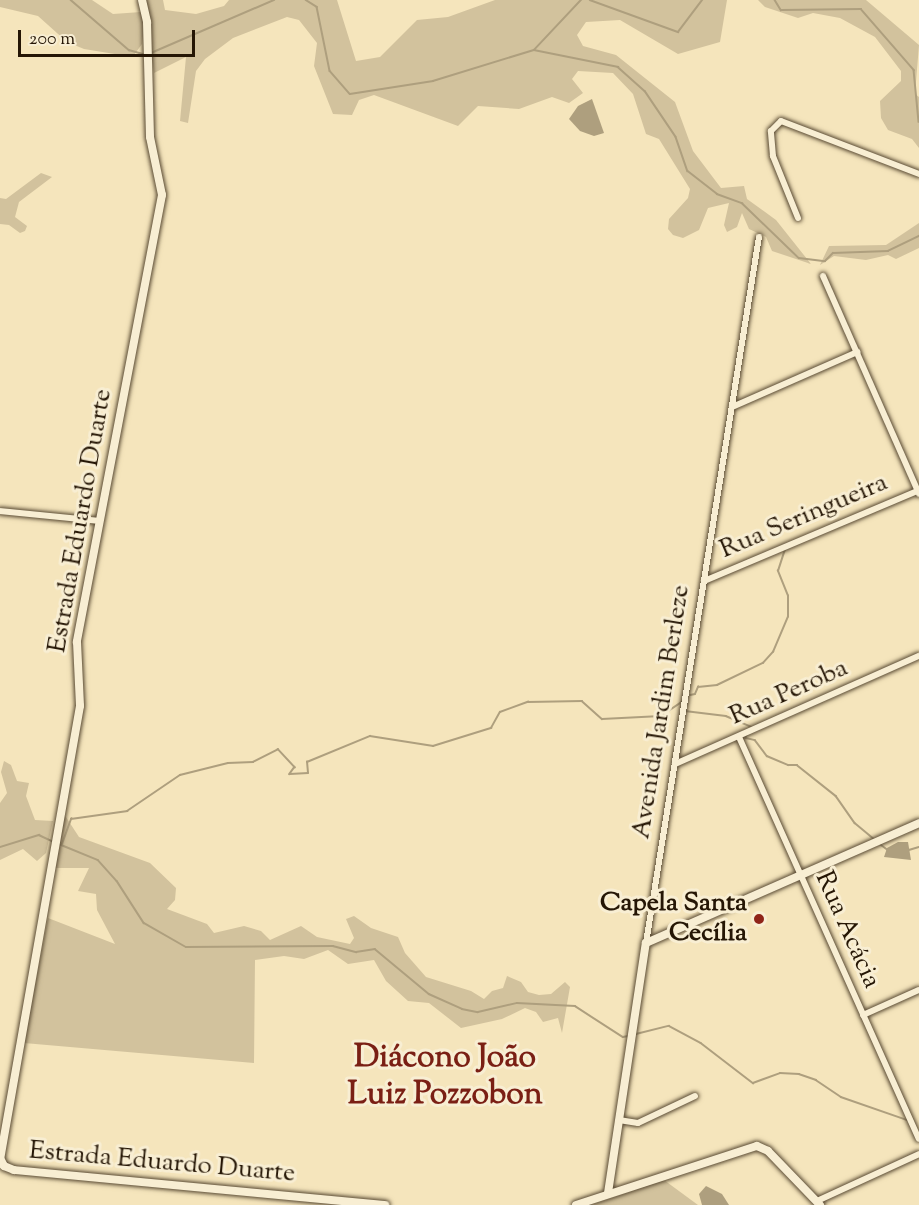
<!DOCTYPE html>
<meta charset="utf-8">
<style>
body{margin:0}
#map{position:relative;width:919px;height:1205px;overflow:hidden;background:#f5e5bc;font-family:"Sorts Mill Goudy",serif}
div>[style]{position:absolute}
.green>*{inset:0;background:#d2c29d}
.water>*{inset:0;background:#ae9f7e}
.stream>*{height:1.5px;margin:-0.75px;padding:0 0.75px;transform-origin:0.75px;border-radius:0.75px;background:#ae9f7e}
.roads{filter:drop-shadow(0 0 2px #594a33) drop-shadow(0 0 2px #594a33)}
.street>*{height:6px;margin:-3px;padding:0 3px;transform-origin:3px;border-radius:3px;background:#f8eed3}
.secondary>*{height:8px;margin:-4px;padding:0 4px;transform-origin:4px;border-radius:4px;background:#f8eed3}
.dots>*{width:16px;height:16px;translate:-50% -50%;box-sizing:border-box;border:3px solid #f8eed3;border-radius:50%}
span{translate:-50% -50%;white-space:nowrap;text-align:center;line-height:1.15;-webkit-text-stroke:6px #f8eed3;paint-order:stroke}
.street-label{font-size:26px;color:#251605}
.poi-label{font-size:26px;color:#251605;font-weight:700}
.right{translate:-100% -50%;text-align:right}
.district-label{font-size:32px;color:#7a1f14;font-weight:700}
.scale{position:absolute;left:18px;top:30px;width:177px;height:27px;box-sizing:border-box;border:3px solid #251605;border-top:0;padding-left:8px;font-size:18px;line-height:21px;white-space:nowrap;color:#251605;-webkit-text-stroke:4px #f8eed3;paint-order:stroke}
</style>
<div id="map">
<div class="green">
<div style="clip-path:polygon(0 0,92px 0,113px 14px,141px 12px,145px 20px,142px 44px,134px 55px,127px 56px,84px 49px,67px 42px,38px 16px,0 7px)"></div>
<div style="clip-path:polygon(144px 0,163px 0,165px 10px,196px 14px,224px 6px,229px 0,337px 0,356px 61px,380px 57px,417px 20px,448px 17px,495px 0,727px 0,720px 42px,678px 54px,620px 20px,586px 22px,577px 35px,583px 46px,616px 55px,675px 102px,693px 151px,721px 188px,744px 186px,747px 199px,776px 220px,811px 264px,772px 251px,766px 237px,749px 229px,742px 213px,737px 227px,727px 232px,724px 225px,729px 203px,708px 208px,699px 230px,683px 238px,673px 235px,668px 229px,669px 219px,688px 198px,690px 189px,659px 139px,646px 134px,633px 94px,613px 73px,578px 71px,572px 79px,583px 93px,569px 103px,552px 97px,519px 109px,478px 106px,458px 126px,374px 95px,359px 100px,352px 115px,333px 114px,314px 66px,317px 43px,299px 20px,287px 17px,233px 38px,205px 59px,196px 71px,188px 123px,180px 121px,186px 57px,154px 73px)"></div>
<div style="clip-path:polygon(758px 0,866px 0,919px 45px,915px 94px,919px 97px,919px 148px,912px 139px,888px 130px,881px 118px,880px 101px,901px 81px,901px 71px,875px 37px,840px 18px,813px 13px,798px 18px,765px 7px)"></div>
<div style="clip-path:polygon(41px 173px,52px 177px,19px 202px,15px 217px,27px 226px,25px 231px,20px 233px,9px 225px,0 224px,0 198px,6px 199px)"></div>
<div style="clip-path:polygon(919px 223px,919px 248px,896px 259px,888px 255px,866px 260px,834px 256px,820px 265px,829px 246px,886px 245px)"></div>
<div style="clip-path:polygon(4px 761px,11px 765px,17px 781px,29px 783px,26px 796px,35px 820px,53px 821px,46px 853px,37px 861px,23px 849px,0 860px,0 803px,7px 793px,1px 772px)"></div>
<div style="clip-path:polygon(64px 814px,79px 837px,150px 863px,176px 888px,175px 900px,167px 909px,207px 924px,214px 933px,244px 926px,261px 931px,270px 940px,301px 926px,317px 937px,350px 944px,354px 938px,346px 919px,354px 916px,371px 928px,398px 937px,405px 953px,426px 977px,471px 991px,484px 999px,492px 991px,503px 988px,507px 976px,521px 982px,528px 992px,539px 995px,551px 994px,565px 982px,570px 987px,562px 1033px,558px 1018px,543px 1022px,536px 1012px,525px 1008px,502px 1019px,461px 1028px,429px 1003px,408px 1001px,386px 981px,374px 960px,348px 964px,328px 950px,304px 959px,284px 956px,255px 960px,254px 1063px,24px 1043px,48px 918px,115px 944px,97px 910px,96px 894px,78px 891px,89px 868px,54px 868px)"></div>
<div style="clip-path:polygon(664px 1180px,698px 1205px,592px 1205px)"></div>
</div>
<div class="water">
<div style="clip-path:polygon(592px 99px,604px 133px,594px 136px,580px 131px,569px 119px,578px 106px)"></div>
<div style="clip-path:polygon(898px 842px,908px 842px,911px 860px,884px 857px,887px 848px)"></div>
<div style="clip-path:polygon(706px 1186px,722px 1194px,729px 1205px,702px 1205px,699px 1194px)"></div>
</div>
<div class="stream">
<div style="left:71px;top:0;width:77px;rotate:40.8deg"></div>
<div style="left:129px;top:50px;width:15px;rotate:16deg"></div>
<div style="left:306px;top:0;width:13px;rotate:32deg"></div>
<div style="left:317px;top:7px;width:65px;rotate:78.5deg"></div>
<div style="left:330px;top:71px;width:30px;rotate:49deg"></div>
<div style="left:350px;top:94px;width:84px;rotate:-8.9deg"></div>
<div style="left:433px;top:81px;width:106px;rotate:-17.1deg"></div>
<div style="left:534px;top:50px;width:69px;rotate:-46.8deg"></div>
<div style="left:590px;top:0;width:94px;rotate:20deg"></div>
<div style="left:678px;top:32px;width:40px;rotate:-53deg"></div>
<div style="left:775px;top:0;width:12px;rotate:59deg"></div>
<div style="left:781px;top:10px;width:80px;rotate:-0.7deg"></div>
<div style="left:861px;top:9px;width:81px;rotate:49deg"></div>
<div style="left:914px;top:70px;width:52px;rotate:84.5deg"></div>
<div style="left:534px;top:50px;width:86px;rotate:11.4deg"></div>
<div style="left:618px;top:67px;width:36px;rotate:42deg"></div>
<div style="left:645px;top:91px;width:55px;rotate:56deg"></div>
<div style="left:676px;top:137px;width:36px;rotate:71deg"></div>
<div style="left:688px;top:171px;width:37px;rotate:38deg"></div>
<div style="left:717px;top:194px;width:27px;rotate:20deg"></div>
<div style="left:742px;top:203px;width:79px;rotate:44deg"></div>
<div style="left:799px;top:258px;width:26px;rotate:7deg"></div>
<div style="left:825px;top:261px;width:11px;rotate:-45deg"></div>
<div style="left:833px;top:253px;width:55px;rotate:-2.1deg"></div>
<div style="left:888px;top:251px;width:34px;rotate:-26deg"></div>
<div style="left:151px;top:53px;width:134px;rotate:-23.3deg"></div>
<div style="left:690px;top:695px;width:5px;rotate:-11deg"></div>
<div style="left:695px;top:694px;width:8px;rotate:-67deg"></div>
<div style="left:698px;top:687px;width:19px;rotate:-6deg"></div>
<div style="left:717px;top:685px;width:51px;rotate:-25.6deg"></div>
<div style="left:763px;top:663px;width:15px;rotate:-48deg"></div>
<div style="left:773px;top:652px;width:38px;rotate:-67deg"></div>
<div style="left:788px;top:617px;width:21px;rotate:-90deg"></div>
<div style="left:788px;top:596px;width:27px;rotate:-112deg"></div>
<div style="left:778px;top:571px;width:22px;rotate:-72deg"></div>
<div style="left:685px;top:711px;width:41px;rotate:7deg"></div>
<div style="left:726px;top:716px;width:28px;rotate:23deg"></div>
<div style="left:747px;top:735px;width:3px;rotate:108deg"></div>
<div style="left:746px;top:738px;width:9px;rotate:13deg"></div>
<div style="left:755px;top:740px;width:20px;rotate:53deg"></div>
<div style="left:767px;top:756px;width:23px;rotate:23deg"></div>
<div style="left:788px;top:765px;width:9px"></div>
<div style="left:797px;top:765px;width:50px;rotate:38.5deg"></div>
<div style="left:836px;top:796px;width:33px;rotate:55deg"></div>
<div style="left:855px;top:823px;width:25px;rotate:40deg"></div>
<div style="left:59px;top:844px;width:42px;rotate:22.3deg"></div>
<div style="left:98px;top:860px;width:28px;rotate:48deg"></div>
<div style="left:117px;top:881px;width:50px;rotate:57.3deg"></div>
<div style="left:144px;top:923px;width:48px;rotate:29.7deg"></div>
<div style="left:186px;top:947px;width:147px;rotate:-0.4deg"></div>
<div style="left:333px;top:946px;width:24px;rotate:15deg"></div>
<div style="left:356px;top:952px;width:19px;rotate:-9deg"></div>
<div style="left:375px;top:949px;width:70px;rotate:39.8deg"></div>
<div style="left:429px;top:994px;width:36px;rotate:24deg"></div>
<div style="left:462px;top:1009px;width:16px;rotate:11deg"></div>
<div style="left:478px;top:1012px;width:40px;rotate:-13deg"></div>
<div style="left:517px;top:1003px;width:58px;rotate:3deg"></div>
<div style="left:575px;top:1006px;width:57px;rotate:32.9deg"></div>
<div style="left:623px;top:1037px;width:5px;rotate:-11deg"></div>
<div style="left:62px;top:844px;width:27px;rotate:-70deg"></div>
<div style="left:71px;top:819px;width:57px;rotate:-8.1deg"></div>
<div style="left:127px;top:811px;width:64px;rotate:-34.2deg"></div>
<div style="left:180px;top:775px;width:49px;rotate:-14deg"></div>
<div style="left:228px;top:763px;width:25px;rotate:-2deg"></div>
<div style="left:253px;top:762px;width:28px;rotate:-27deg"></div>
<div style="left:278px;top:749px;width:25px;rotate:47deg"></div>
<div style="left:295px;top:767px;width:9px;rotate:126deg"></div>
<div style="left:290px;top:774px;width:18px;rotate:-3deg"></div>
<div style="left:308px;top:773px;width:11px;rotate:-95deg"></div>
<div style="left:307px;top:762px;width:68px;rotate:-22.4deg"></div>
<div style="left:370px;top:736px;width:64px;rotate:9deg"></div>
<div style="left:433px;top:746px;width:61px;rotate:-17.2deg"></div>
<div style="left:491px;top:728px;width:18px;rotate:-61deg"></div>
<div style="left:500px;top:712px;width:30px;rotate:-20deg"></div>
<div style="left:528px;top:702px;width:54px;rotate:-1.1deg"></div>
<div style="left:582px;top:701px;width:27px;rotate:42deg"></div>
<div style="left:602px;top:719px;width:59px;rotate:-2.9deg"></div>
<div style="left:661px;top:716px;width:25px;rotate:-34deg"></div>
<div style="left:880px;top:844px;width:10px;rotate:37deg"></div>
<div style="left:0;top:847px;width:41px;rotate:-17.1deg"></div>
<div style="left:39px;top:835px;width:14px;rotate:25deg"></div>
<div style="left:909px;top:850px;width:10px;rotate:-17deg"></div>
<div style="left:636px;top:1034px;width:34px;rotate:-14deg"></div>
<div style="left:669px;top:1026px;width:36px;rotate:28deg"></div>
<div style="left:701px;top:1043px;width:66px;rotate:37.6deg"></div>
<div style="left:753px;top:1083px;width:29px;rotate:-20deg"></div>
<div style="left:780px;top:1073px;width:19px;rotate:3deg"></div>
<div style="left:799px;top:1074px;width:18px;rotate:19deg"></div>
<div style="left:816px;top:1080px;width:30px;rotate:34deg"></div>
<div style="left:841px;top:1097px;width:70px;rotate:19.2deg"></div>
</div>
<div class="roads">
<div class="street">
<div style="left:798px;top:218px;width:67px;rotate:-112deg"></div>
<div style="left:773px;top:156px;width:25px;rotate:-95deg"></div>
<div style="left:771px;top:131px;width:14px;rotate:-45deg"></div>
<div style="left:781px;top:121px;width:148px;rotate:21deg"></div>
<div style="left:823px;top:276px;width:238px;rotate:66.2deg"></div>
<div style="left:732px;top:407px;width:137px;rotate:-23.7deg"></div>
<div style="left:0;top:511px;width:100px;rotate:5.7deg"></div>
<div style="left:704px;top:581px;width:233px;rotate:-22.9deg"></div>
<div style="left:739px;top:737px;width:440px;rotate:65.9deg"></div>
<div style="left:675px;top:764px;width:267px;rotate:-23.9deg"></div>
<div style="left:646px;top:943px;width:715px;rotate:-80.91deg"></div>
<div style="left:863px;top:1015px;width:61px;rotate:-24.1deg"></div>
<div style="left:619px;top:1120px;width:19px;rotate:9deg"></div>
<div style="left:638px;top:1123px;width:63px;rotate:-25.3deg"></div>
<div style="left:817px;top:1201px;width:112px;rotate:-24.7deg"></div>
</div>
<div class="secondary">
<div style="left:142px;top:0;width:23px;rotate:77deg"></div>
<div style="left:147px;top:22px;width:115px;rotate:88.5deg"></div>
<div style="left:150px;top:137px;width:59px;rotate:78.3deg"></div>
<div style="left:162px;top:195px;width:455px;rotate:100.8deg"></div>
<div style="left:77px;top:642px;width:64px;rotate:87.3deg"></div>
<div style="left:80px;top:706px;width:459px;rotate:100deg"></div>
<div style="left:0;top:1158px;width:9px;rotate:63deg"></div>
<div style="left:4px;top:1166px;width:11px;rotate:22deg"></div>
<div style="left:14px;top:1170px;width:373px;rotate:5.4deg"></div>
<div style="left:608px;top:1193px;width:253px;rotate:-81.4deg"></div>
<div style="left:646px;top:943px;width:298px;rotate:-23.7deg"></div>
<div style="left:576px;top:1205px;width:190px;rotate:-18.1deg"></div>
<div style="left:757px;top:1146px;width:12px;rotate:24deg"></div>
<div style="left:768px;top:1151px;width:75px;rotate:46.1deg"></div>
</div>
</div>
<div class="dots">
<div style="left:759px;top:919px;background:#8f2418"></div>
</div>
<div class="street-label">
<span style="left:804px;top:517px;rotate:-23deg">Rua Seringueira</span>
<span style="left:81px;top:521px;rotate:-80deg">Estrada Eduardo Duarte</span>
<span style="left:789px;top:693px;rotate:-24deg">Rua Peroba</span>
<span style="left:662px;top:712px;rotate:-81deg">Avenida Jardim Berleze</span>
<span style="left:847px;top:930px;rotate:66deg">Rua Acácia</span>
<span style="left:162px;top:1163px;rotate:5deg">Estrada Eduardo Duarte</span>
</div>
<div class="poi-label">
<span class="right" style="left:747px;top:919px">Capela Santa<br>Cecília</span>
</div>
<div class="district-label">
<span style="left:445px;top:1077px">Diácono João<br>Luiz Pozzobon</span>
</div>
<div class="scale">200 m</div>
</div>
